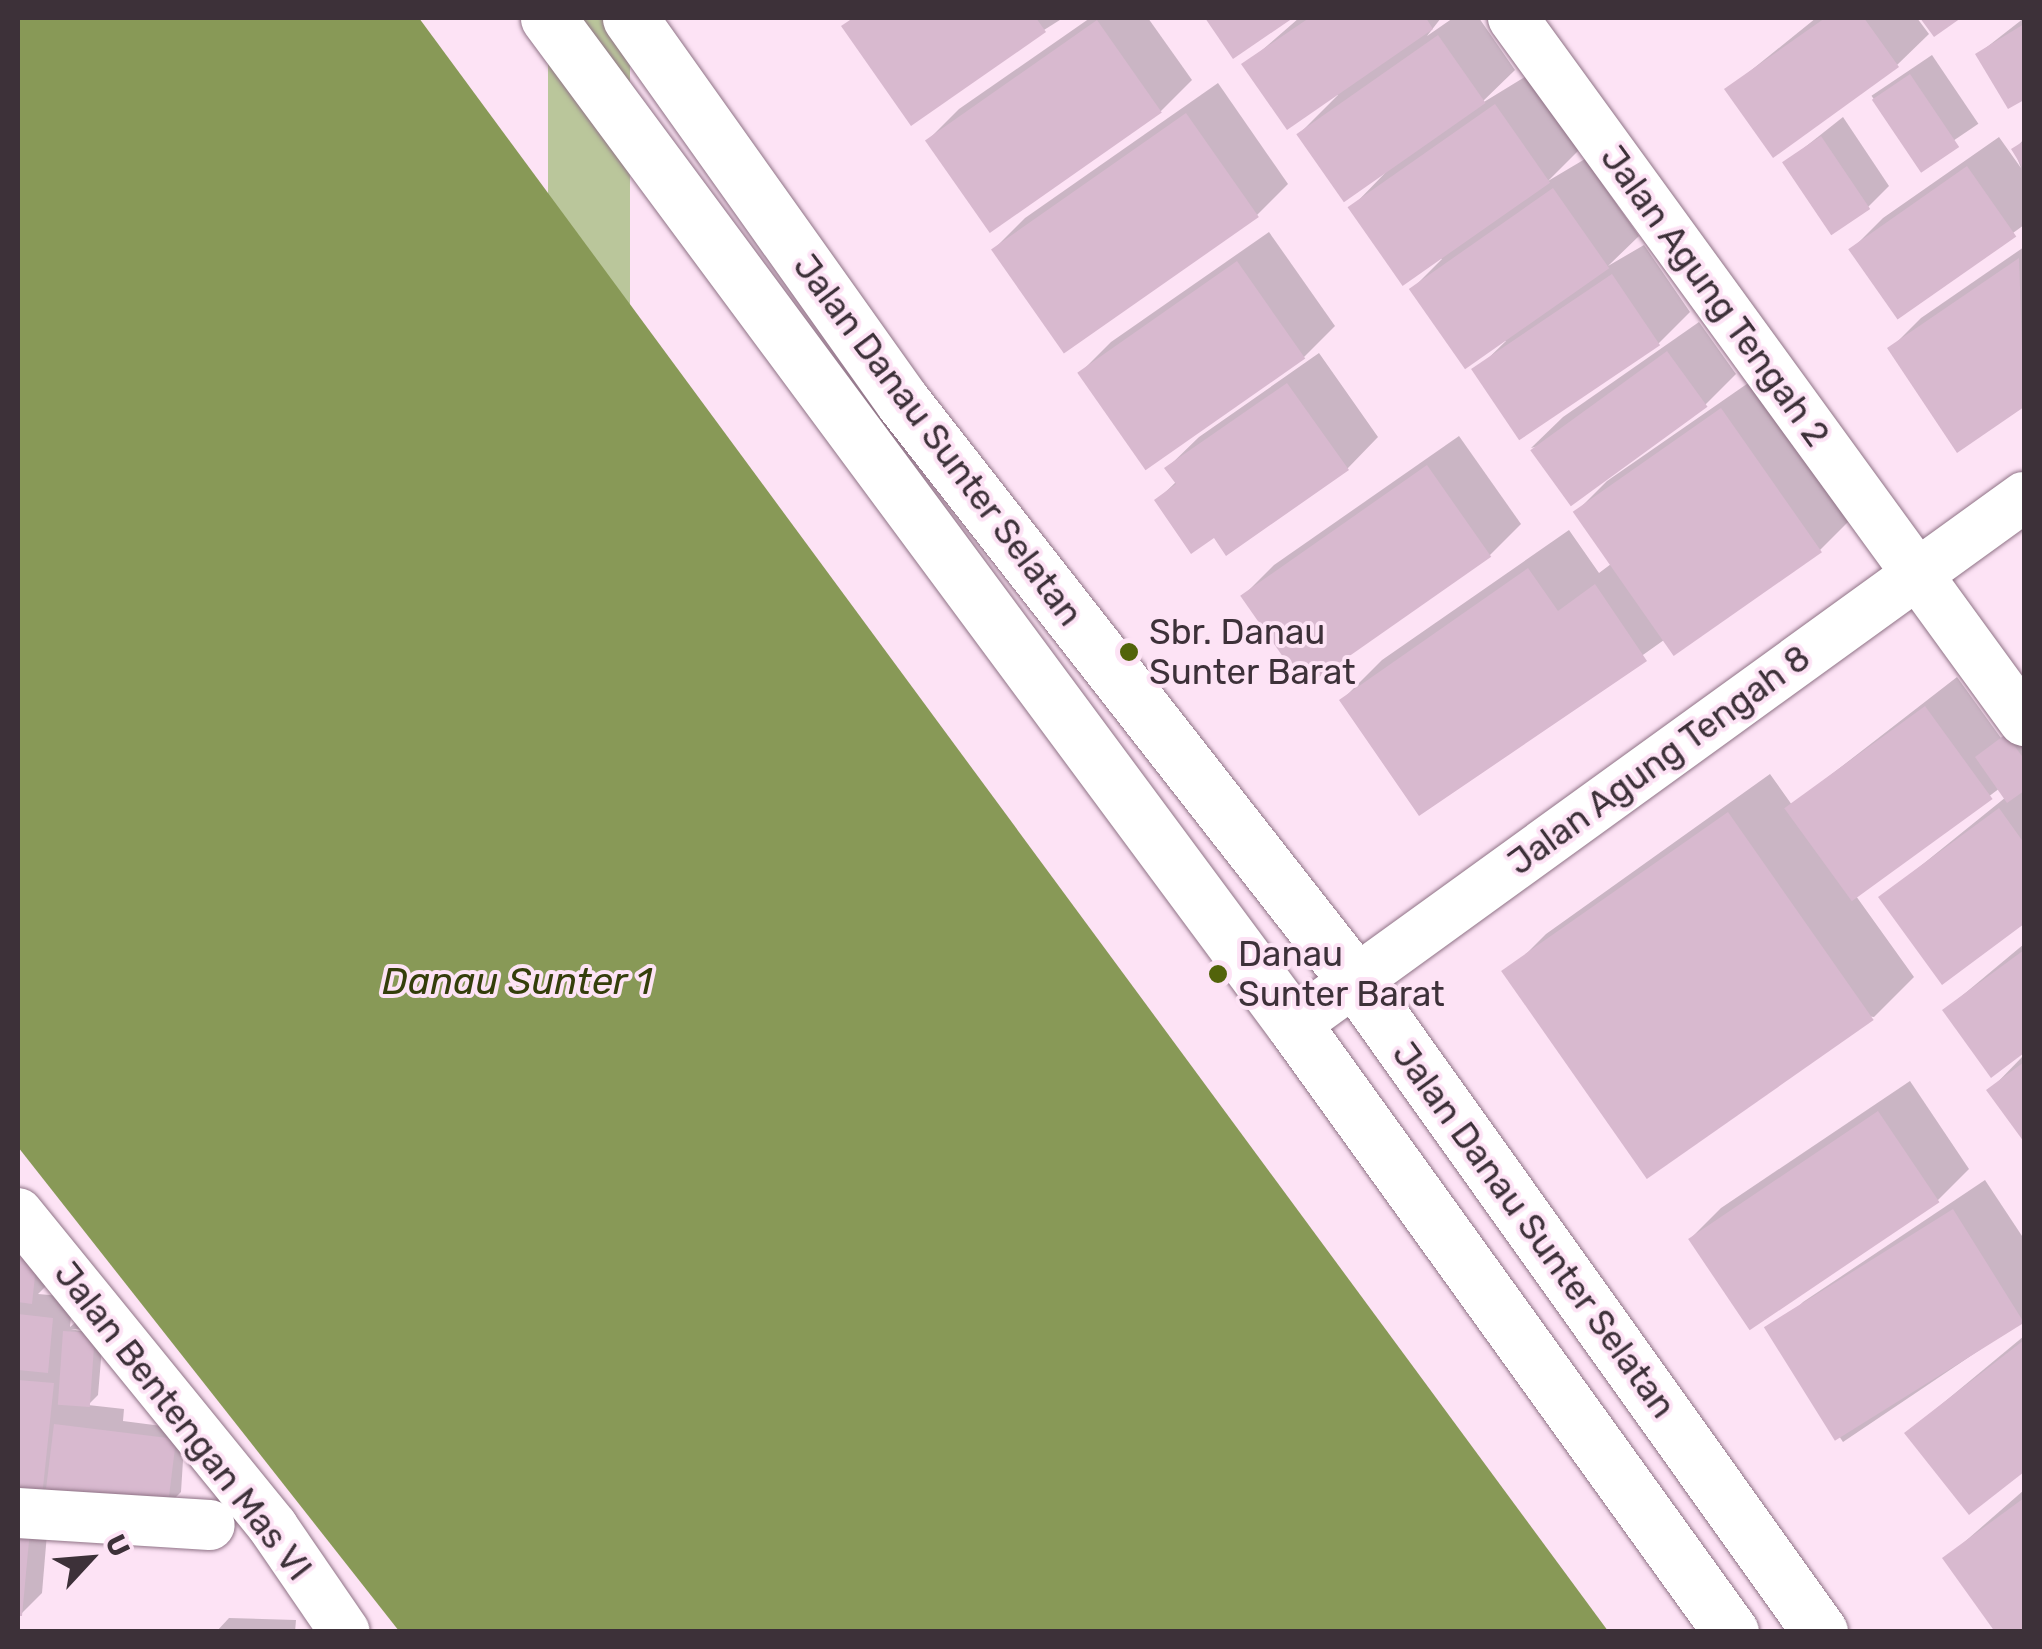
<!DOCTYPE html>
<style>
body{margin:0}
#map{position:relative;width:2042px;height:1649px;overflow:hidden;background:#fde3f5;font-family:Rubik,sans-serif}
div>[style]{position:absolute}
.green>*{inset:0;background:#bac69b;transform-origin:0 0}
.water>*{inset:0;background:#889957}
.shadow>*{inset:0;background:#0003;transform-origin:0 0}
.building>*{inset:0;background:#d8b9cf;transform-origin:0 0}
.roads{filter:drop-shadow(0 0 2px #8f7386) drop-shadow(0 0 2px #8f7386)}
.minor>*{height:50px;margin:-25px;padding:0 25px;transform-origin:25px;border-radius:25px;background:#fff}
.tertiary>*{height:55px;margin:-27.5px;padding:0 27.5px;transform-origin:27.5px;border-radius:27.5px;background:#fff}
.dots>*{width:28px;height:28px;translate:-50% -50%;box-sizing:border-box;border:5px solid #fde3f5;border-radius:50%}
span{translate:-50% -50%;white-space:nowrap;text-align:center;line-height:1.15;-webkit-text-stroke:8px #fde3f5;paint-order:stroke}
.street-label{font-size:35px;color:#3d3139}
.poi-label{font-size:35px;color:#3d3139}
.left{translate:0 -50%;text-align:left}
.water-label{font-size:38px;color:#343e0b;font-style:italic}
.frame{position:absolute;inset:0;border:20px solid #3d3139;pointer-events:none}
.north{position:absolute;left:40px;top:1509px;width:100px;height:100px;-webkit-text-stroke:8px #fde3f5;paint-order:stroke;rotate:64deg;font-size:28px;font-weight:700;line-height:40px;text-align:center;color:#3d3139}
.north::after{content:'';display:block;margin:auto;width:35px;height:45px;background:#3d3139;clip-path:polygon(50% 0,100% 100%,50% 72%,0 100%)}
</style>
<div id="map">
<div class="green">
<div style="left:548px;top:18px;width:82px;height:2000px"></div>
</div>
<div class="water">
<div style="clip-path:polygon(18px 18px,419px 18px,1608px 1631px,399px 1631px,18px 1147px)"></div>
</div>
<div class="shadow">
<div style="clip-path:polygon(853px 18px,1063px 18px,1044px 30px,844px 26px)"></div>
<div style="clip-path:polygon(1090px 18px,1148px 18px,1192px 80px,1161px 111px,928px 140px,959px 109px)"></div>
<div style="clip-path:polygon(1299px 18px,1441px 18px,1427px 36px,1453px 18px,1479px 18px,1515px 70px,1479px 105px,1528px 75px,1579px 150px,1548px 181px,1585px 159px,1639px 236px,1608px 266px,1644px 245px,1690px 312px,1659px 343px,1521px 438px,1475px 371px,1506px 341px,1412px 289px,1442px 259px,1351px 208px,1388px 170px,1300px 133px,1338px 95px,1245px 65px)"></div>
<div style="clip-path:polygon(1816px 18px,1917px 18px,1929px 34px,1897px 65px,1728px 89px)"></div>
<div style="clip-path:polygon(2024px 18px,2024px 97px,2009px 106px,1978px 54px)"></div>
<div style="left:1932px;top:55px;width:83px;height:73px;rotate:56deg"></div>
<div style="clip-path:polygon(1218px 83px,1288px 184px,1257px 215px,994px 249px,1025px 218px)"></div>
<div style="clip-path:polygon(1843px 117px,1889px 186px,1868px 207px,1785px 163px)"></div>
<div style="clip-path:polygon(1999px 137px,2021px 168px,2014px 150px,2024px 139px,2024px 225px,1898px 316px,1852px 249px,1883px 218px)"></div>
<div style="clip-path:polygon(1269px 232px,1335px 326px,1304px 357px,1145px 468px,1080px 373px,1111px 342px)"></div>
<div style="clip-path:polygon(2024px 247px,2024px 404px,1958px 449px,1890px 349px,1921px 318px)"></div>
<div style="clip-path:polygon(1699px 322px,1736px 374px,1705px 405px,1531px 448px,1563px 417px)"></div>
<div style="clip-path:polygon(1319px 353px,1378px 437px,1347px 469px,1214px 535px,1157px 500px,1177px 481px,1167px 468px,1199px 437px)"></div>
<div style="clip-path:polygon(1754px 379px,1851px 519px,1820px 550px,1664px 640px,1420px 813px,1342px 700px,1382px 660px,1569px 530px,1599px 573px,1611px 564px,1576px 512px,1607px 481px)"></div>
<div style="clip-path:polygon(1459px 436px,1521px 524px,1490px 555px,1243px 596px,1274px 565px)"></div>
<div style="clip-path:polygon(1957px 677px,2001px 738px,2024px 736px,2024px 921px,1942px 981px,1881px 898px,2006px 797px,2000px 788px,1856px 896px,1914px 977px,1874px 1017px,1506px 974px,1546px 934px,1770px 774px,1792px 805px)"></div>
<div style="clip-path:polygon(2024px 944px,2024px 1050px,1992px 1074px,1945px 1010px)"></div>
<div style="clip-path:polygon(2024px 1055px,2024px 1138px,1990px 1090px)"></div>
<div style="clip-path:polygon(1910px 1081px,1969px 1169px,1938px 1200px,1690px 1239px,1721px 1208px)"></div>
<div style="clip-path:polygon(1985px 1180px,2024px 1239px,2024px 1320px,1843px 1442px,1771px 1333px,1803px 1302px)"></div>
<div style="clip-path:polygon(18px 1232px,52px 1280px,38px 1294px,73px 1297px,70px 1327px,76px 1322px,103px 1331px,71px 1329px,103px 1336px,98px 1395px,88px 1405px,124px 1409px,123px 1421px,185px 1429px,181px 1492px,171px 1502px,51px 1484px,41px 1494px,18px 1492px)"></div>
<div style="clip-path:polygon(2024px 1336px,2024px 1469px,1969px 1512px,1907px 1433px)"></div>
<div style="clip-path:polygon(2024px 1490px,2024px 1632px,1998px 1632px,1945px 1559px)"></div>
<div style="clip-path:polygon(18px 1507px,49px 1510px,42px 1593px,21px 1614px)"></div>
<div style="clip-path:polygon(229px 1618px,296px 1620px,295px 1632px,216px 1632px)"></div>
</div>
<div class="building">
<div style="clip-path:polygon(853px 18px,1036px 18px,1046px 32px,911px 126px,841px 26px)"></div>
<div style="clip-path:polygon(1205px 18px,1293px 18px,1233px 59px)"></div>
<div style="clip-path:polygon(1309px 18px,1426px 18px,1433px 29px,1287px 130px,1241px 64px)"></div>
<div style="clip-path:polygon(1825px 18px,1864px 18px,1899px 67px,1773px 158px,1724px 89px)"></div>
<div style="clip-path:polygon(1920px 18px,1961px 18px,1934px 37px)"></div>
<div style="left:1097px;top:20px;width:113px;height:210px;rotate:55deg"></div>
<div style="clip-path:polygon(2024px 24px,2024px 100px,2008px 109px,1975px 54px)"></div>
<div style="left:1438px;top:35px;width:83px;height:173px;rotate:55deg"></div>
<div style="left:1910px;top:74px;width:88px;height:46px;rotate:56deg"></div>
<div style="left:1495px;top:104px;width:96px;height:180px;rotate:55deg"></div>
<div style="left:1186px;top:113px;width:127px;height:238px;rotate:55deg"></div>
<div style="left:1821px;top:136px;width:88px;height:47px;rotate:56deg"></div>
<div style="clip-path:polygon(2024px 141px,2024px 170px,2011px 149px)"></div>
<div style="left:1967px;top:166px;width:86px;height:145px;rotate:55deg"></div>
<div style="left:1553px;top:188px;width:98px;height:176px;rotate:55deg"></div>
<div style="clip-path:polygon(2019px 258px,2024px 407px,1957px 453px,1887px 348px)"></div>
<div style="left:1237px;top:261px;width:119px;height:195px;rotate:55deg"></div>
<div style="left:1612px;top:274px;width:86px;height:170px;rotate:56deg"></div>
<div style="left:1667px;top:351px;width:69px;height:169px;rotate:54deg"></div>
<div style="clip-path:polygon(1287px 383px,1349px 470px,1226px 556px,1214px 538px,1191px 554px,1154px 500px,1176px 484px,1164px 468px)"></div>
<div style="left:1721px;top:408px;width:176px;height:181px;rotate:55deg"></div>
<div style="left:1427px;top:465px;width:112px;height:228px;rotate:55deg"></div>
<div style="clip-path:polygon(1528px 568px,1558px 611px,1595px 584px,1647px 661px,1419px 816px,1339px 700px)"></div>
<div style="left:1925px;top:706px;width:115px;height:174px;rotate:54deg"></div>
<div style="clip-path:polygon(2006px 734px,2024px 759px,2024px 791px,2007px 803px,1975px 757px)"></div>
<div style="clip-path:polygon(1999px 808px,2024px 843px,2024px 924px,1942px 985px,1878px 897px)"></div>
<div style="left:1728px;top:812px;width:254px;height:277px;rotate:55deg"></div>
<div style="clip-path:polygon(2024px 950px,2024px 1053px,1991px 1078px,1942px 1010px)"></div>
<div style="clip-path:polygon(2024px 1062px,2024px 1142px,1986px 1090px)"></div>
<div style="left:1878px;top:1111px;width:110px;height:229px;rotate:56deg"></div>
<div style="left:1953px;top:1209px;width:134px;height:223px;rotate:58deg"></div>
<div style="clip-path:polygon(18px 1255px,37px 1257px,32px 1304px,18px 1302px)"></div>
<div style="clip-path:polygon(18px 1314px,53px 1318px,48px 1373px,18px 1370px)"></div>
<div style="left:63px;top:1331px;width:32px;height:74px;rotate:4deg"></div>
<div style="clip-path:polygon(2024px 1340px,2024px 1472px,1969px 1515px,1904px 1433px)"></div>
<div style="clip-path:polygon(18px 1380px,54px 1383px,42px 1497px,18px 1494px)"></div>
<div style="left:54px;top:1424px;width:123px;height:69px;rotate:7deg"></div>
<div style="clip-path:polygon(2024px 1498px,2024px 1632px,1995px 1632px,1942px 1558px)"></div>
<div style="clip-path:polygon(18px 1529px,30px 1530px,22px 1616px,18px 1616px)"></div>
</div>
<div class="roads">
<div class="minor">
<div style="left:1513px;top:18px;width:869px;rotate:53.99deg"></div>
<div style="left:1294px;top:1025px;width:901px;rotate:-35.88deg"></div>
<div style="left:18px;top:1213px;width:405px;rotate:50.9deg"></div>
<div style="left:273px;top:1527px;width:127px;rotate:55.6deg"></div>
<div style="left:18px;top:1513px;width:192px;rotate:3.6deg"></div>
</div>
<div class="tertiary">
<div style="left:548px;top:18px;width:1253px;rotate:53.47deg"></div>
<div style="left:1294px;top:1025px;width:748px;rotate:54.25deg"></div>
<div style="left:630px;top:18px;width:471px;rotate:54.6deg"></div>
<div style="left:903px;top:402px;width:734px;rotate:51.97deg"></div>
<div style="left:1355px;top:980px;width:801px;rotate:54.5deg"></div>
</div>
</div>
<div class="dots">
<div style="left:1129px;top:652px;background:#52630a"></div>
<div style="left:1218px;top:974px;background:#52630a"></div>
</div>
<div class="street-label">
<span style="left:1715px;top:296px;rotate:54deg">Jalan Agung Tengah 2</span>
<span style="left:938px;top:440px;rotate:53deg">Jalan Danau Sunter Selatan</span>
<span style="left:1659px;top:760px;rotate:-36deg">Jalan Agung Tengah 8</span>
<span style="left:1534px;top:1230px;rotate:54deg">Jalan Danau Sunter Selatan</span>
<span style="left:183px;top:1421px;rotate:52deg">Jalan Bentengan Mas VI</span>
</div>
<div class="poi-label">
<span class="left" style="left:1149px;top:652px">Sbr. Danau<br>Sunter Barat</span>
<span class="left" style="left:1238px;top:974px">Danau<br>Sunter Barat</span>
</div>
<div class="water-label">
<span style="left:517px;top:982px">Danau Sunter 1</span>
</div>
<div class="frame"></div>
<div class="north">U</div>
</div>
